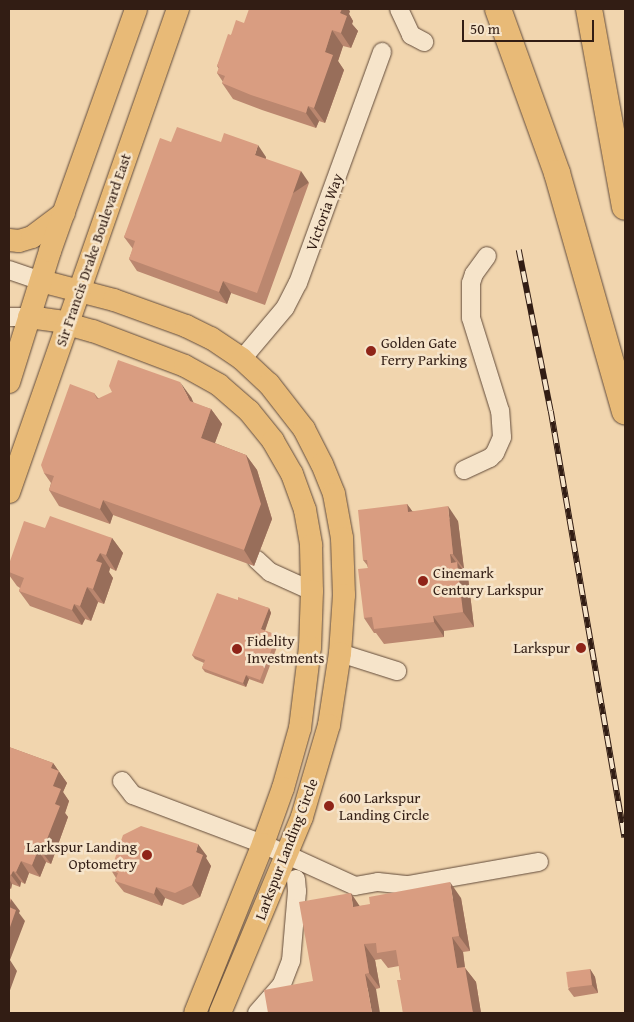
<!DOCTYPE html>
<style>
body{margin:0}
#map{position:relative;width:634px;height:1022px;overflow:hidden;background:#f1d5ae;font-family:"Gentium Book Plus",serif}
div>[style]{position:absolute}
.roads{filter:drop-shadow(0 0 1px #624b3a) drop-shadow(0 0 1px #624b3a)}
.minor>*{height:18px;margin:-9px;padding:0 9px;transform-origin:9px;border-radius:9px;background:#f6e4ca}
.major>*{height:22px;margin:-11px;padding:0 11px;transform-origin:11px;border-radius:11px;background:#e8ba77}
.highway>*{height:26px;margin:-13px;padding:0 13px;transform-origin:13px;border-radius:13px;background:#e8ba77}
.rail>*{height:5.5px;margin-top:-2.75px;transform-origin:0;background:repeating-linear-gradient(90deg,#f6e4ca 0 11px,#321d14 0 22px);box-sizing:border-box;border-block:1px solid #321d14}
.wall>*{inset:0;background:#bb876f}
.shaded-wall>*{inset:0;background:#986e5a;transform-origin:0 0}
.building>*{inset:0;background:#d99d81;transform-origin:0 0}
.dots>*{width:14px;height:14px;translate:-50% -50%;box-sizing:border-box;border:2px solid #f6e4ca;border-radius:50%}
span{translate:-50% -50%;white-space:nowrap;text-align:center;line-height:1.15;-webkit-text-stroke:5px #f6e4ca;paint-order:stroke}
.street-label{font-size:15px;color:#321d14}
.poi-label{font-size:15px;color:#321d14}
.left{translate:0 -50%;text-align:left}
.right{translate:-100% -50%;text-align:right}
.frame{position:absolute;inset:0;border:10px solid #321d14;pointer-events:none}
.scale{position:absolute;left:462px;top:20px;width:132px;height:22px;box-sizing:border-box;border:2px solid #321d14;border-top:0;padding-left:6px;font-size:15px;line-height:18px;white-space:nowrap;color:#321d14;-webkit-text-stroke:4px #f6e4ca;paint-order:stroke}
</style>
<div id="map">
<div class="roads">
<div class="minor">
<div style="left:399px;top:9px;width:29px;rotate:65deg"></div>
<div style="left:411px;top:35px;width:15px;rotate:28deg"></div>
<div style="left:9px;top:270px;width:34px;rotate:19deg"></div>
<div style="left:9px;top:317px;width:20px"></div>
<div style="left:242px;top:359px;width:67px;rotate:-49.9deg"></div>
<div style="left:285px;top:308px;width:28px;rotate:-63deg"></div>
<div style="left:298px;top:283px;width:246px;rotate:-70deg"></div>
<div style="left:464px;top:470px;width:29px;rotate:-25deg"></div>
<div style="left:490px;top:458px;width:7px;rotate:-45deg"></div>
<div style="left:495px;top:453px;width:17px;rotate:-66deg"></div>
<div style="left:502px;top:437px;width:26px;rotate:-94deg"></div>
<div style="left:500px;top:411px;width:97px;rotate:-107.3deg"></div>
<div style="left:471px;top:318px;width:35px;rotate:-90deg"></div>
<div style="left:471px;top:283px;width:9px;rotate:-72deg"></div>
<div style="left:474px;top:274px;width:22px;rotate:-54deg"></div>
<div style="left:257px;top:560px;width:18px;rotate:43deg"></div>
<div style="left:270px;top:572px;width:46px;rotate:24.3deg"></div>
<div style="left:340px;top:653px;width:60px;rotate:17.5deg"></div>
<div style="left:122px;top:781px;width:18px;rotate:52deg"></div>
<div style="left:133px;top:795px;width:139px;rotate:20.7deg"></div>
<div style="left:263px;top:844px;width:101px;rotate:24.5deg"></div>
<div style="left:355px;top:886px;width:23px;rotate:-10deg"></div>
<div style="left:378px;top:882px;width:30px;rotate:6deg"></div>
<div style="left:408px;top:885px;width:133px;rotate:-10deg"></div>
<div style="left:257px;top:1013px;width:38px;rotate:-49deg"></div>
<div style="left:282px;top:984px;width:25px;rotate:-69deg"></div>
<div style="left:291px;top:961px;width:70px;rotate:-85.1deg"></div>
<div style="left:297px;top:891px;width:12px;rotate:-95deg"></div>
</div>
<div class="major">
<div style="left:9px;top:240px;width:10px;rotate:6deg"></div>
<div style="left:19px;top:241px;width:14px;rotate:-17deg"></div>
<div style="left:32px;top:237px;width:40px;rotate:-37deg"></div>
<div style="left:41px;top:281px;width:75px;rotate:14.6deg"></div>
<div style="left:114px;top:300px;width:77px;rotate:19.9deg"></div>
<div style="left:186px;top:326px;width:28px;rotate:26deg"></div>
<div style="left:211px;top:338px;width:37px;rotate:34deg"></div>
<div style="left:242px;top:359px;width:37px;rotate:43deg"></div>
<div style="left:269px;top:384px;width:57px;rotate:52.1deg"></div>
<div style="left:304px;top:429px;width:39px;rotate:63deg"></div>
<div style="left:322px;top:464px;width:32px;rotate:68deg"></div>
<div style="left:334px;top:494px;width:45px;rotate:79.7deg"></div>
<div style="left:342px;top:538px;width:57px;rotate:88deg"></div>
<div style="left:344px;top:595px;width:58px;rotate:93.9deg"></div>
<div style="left:340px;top:653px;width:73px;rotate:98.7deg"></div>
<div style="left:329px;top:725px;width:96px;rotate:106.4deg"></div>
<div style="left:302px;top:817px;width:212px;rotate:112.7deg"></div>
<div style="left:29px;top:317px;width:28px;rotate:8deg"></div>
<div style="left:57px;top:321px;width:37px;rotate:16deg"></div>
<div style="left:93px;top:331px;width:98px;rotate:20.8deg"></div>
<div style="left:185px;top:366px;width:39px;rotate:29deg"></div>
<div style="left:219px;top:385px;width:40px;rotate:41deg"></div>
<div style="left:249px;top:411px;width:38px;rotate:51deg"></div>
<div style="left:273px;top:441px;width:38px;rotate:60deg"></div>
<div style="left:292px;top:474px;width:38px;rotate:70deg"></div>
<div style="left:305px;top:510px;width:36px;rotate:80deg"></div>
<div style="left:311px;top:545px;width:46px;rotate:88.8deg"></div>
<div style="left:312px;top:591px;width:56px;rotate:92deg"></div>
<div style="left:310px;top:647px;width:82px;rotate:97deg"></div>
<div style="left:300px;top:728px;width:62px;rotate:105.8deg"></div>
<div style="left:283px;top:788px;width:59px;rotate:109.7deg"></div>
<div style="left:263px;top:844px;width:182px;rotate:111.9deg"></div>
<div style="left:9px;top:382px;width:137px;rotate:-72.6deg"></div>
<div style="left:50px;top:251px;width:257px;rotate:-70.4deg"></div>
<div style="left:9px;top:492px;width:512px;rotate:-70.72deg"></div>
</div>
<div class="highway">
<div style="left:498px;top:9px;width:174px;rotate:70.2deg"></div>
<div style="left:557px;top:173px;width:248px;rotate:74.1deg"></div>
<div style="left:589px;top:9px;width:201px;rotate:79.7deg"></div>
</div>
</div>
<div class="rail">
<div style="left:519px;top:250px;width:164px;rotate:78.8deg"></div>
<div style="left:551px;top:411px;width:433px;rotate:80.2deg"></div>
</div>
<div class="wall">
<div style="clip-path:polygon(350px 11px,349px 14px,353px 21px,352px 24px,358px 31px,351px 48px,343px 46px,338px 61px,344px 70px,325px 123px,319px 121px,316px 128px,262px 110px,233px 99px,222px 83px,223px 82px,217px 73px,219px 69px,217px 66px,231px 35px,244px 23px)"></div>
<div style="clip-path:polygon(171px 142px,221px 142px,266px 157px,266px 159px,309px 183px,265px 305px,231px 293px,227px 304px,137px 271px,129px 259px,133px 249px,124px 237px)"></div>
<div style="clip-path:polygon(94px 393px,98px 398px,191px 397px,193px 403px,211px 409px,222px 424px,215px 443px,246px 455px,257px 470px,272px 519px,254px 566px,113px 515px,110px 524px,59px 506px,49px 490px,51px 483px,44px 473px)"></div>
<div style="clip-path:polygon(407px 504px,412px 511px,458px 521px,464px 569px,462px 569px,468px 577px,474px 627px,444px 631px,444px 637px,384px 644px,376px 633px,374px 633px,364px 618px,368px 568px,367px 565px,363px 560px)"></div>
<div style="clip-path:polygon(45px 528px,112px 538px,123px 553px,116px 571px,110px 568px,109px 572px,113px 578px,104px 604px,98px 602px,91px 621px,85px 619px,82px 625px,30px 606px,19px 591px,20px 588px,17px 586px,9px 575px,9px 564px)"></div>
<div style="clip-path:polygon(238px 600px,269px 608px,271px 613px,265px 631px,277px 635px,280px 639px,263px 684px,249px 679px,246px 687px,205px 672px,202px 668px,204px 663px,195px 659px,192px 655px)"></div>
<div style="clip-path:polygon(9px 747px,53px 763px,67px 783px,63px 792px,69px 801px,65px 813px,68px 817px,51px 864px,46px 862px,40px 877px,29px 873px,25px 884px,21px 882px,20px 887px,12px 884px,11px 889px,9px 888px)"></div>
<div style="clip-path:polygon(207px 856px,206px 858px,211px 866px,200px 897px,183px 905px,165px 898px,162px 906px,124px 892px,115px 881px,116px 878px,111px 870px)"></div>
<div style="clip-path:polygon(461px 898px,470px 951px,463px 952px,465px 968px,476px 982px,481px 1013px,403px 1013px,401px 980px,399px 966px,388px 968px,381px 959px,375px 960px,380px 988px,376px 989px,313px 981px,360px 906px)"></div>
<div style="clip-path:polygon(590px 969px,595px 977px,598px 993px,574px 997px,568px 989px)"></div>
</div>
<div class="shaded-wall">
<div style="clip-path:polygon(340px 9px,348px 9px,350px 11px,349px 14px,353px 21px,352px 24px,358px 31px,351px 48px,341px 33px)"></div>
<div style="clip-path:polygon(332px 30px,343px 46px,338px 61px,344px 70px,325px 123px,314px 108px,325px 52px)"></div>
<div style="clip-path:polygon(308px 106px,319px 121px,316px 128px,306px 113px)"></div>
<div style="clip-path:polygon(258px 145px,266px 157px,263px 166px,255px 155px)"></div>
<div style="left:301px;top:171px;width:14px;height:130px;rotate:56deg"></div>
<div style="clip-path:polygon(223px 281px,231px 293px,227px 304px,219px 292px)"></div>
<div style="clip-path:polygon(180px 382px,191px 397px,200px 417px,190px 401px)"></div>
<div style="clip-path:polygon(211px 409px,222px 424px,211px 453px,201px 438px)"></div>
<div style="clip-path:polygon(246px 455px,257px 470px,272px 519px,254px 566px,244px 550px)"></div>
<div style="clip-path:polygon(103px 500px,113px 515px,110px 524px,100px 509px)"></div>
<div style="clip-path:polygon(407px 504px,418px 519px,408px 512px)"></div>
<div style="clip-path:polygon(448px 506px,458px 521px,464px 569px,453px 554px)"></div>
<div style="clip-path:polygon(112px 538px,123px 553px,116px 571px,106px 555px)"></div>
<div style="clip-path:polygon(100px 553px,110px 568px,109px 572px,113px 578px,104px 604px,93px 589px,96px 561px)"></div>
<div style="clip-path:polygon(450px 554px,458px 565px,457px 562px,468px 577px,474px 627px,463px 612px,451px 563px)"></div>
<div style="clip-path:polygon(87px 587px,98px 602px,91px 621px,80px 606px)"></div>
<div style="clip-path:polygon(74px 604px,85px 619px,82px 625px,72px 610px)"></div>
<div style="clip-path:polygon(269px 608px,271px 613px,264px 633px,261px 629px)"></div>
<div style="clip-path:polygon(433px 616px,444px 631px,444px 637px,434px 622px)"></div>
<div style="left:277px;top:635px;width:5px;height:48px;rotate:53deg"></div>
<div style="clip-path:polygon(246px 675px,249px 679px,246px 687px,243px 683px)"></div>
<div style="clip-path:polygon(53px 763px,67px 783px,63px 792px,69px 801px,65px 813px,68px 817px,51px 864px,42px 852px,55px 804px,51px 768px)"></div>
<div style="clip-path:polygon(198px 844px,207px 856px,206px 858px,211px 866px,200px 897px,192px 885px,196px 852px)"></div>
<div style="clip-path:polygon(38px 850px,46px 862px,40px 877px,32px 865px)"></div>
<div style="clip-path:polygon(21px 861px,29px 873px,25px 884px,16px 872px)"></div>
<div style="clip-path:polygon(13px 871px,21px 882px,20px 887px,11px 875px)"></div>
<div style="clip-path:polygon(9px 879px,12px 884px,11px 889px,9px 886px)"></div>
<div style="clip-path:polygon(450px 882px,461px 898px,470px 951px,459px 936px)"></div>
<div style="clip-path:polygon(156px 887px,165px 898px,162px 906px,154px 894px)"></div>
<div style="clip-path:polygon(351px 893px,361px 908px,353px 907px)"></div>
<div style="clip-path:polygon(9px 897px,11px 900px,11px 899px,20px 911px,19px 913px,25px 921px,10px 960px,17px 971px,9px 993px)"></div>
<div style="clip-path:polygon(452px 937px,463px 952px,465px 968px,476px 982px,481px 1013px,473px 1013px,457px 968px)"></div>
<div style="clip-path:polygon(364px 944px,375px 960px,380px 988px,369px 973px)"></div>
<div style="clip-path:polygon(590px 969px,595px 977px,598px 993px,592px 985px)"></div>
<div style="clip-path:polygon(365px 974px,376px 989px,380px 1013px,372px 1013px)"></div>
</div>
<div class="building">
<div style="clip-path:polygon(249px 9px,342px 9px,340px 13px,347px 16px,341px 33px,332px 30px,325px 52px,333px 55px,314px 108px,308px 106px,306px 113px,251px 95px,222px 83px,225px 76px,217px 73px,219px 67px,217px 66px,228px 34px,231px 35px,236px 20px,244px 23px)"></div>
<div style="clip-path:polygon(177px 127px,221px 142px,224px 133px,258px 145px,255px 155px,301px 171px,257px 293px,223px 281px,219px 292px,129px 259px,135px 241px,124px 237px,160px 138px,171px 142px)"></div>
<div style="clip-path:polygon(118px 360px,180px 382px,190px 401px,211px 409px,201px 438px,246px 455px,261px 504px,244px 550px,103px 500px,100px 509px,49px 490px,54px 476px,44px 473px,41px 465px,70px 384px,94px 393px,97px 399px,112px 392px,109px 386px)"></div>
<div style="clip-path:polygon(407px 504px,408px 512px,448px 506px,453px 554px,450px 554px,451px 563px,457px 562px,463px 612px,433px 616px,434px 622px,374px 629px,372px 617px,364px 618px,358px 569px,368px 568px,367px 560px,363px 560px,358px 510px)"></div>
<div style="clip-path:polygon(50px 516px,112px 538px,106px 555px,100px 553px,96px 561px,102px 563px,93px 589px,87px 587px,80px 606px,74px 604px,72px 610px,19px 591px,24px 578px,9px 572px,9px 564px,24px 521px,45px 528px)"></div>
<div style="clip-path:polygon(217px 593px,238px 600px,238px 597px,269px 608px,261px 629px,277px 635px,260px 680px,246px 675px,243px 683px,202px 668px,205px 660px,192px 655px)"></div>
<div style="clip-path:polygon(9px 747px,53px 763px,51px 768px,59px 771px,53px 786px,61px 789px,55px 804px,60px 806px,42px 852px,38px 850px,32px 865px,21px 861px,16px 872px,13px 871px,11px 875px,9px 874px)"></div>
<div style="clip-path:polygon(141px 826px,198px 844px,196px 852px,203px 855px,192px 885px,175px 893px,156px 887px,154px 894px,115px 881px,118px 873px,111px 870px,123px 835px)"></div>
<div style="clip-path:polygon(450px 882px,459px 936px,452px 937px,457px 968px,465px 967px,473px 1013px,403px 1013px,397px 980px,401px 980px,396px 950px,377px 953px,376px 943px,364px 944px,369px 973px,365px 974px,372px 1013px,268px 1013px,264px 990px,313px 981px,299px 902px,351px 893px,353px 907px,370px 904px,369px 897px)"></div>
<div style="clip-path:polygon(9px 898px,11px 899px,9px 907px)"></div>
<div style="clip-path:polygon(9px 907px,16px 910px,9px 930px)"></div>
<div style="left:590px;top:969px;width:16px;height:24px;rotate:83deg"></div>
</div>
<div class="dots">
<div style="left:371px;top:351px;background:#8f2418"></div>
<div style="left:423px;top:581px;background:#8f2418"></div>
<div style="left:581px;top:648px;background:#8f2418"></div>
<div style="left:237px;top:649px;background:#8f2418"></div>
<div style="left:329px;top:806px;background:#8f2418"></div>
<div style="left:147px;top:855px;background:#8f2418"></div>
</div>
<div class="street-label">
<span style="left:324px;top:212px;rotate:-70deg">Victoria Way</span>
<span style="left:93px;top:250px;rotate:-71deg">Sir Francis Drake Boulevard East</span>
<span style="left:286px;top:849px;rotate:-69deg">Larkspur Landing Circle</span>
</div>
<div class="poi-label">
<span class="left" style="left:381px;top:351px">Golden Gate<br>Ferry Parking</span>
<span class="left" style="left:433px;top:581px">Cinemark<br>Century Larkspur</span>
<span class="left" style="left:247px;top:649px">Fidelity<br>Investments</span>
<span class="right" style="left:570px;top:648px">Larkspur</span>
<span class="left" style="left:339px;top:806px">600 Larkspur<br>Landing Circle</span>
<span class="right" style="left:137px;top:855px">Larkspur Landing<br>Optometry</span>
</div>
<div class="frame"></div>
<div class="scale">50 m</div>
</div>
